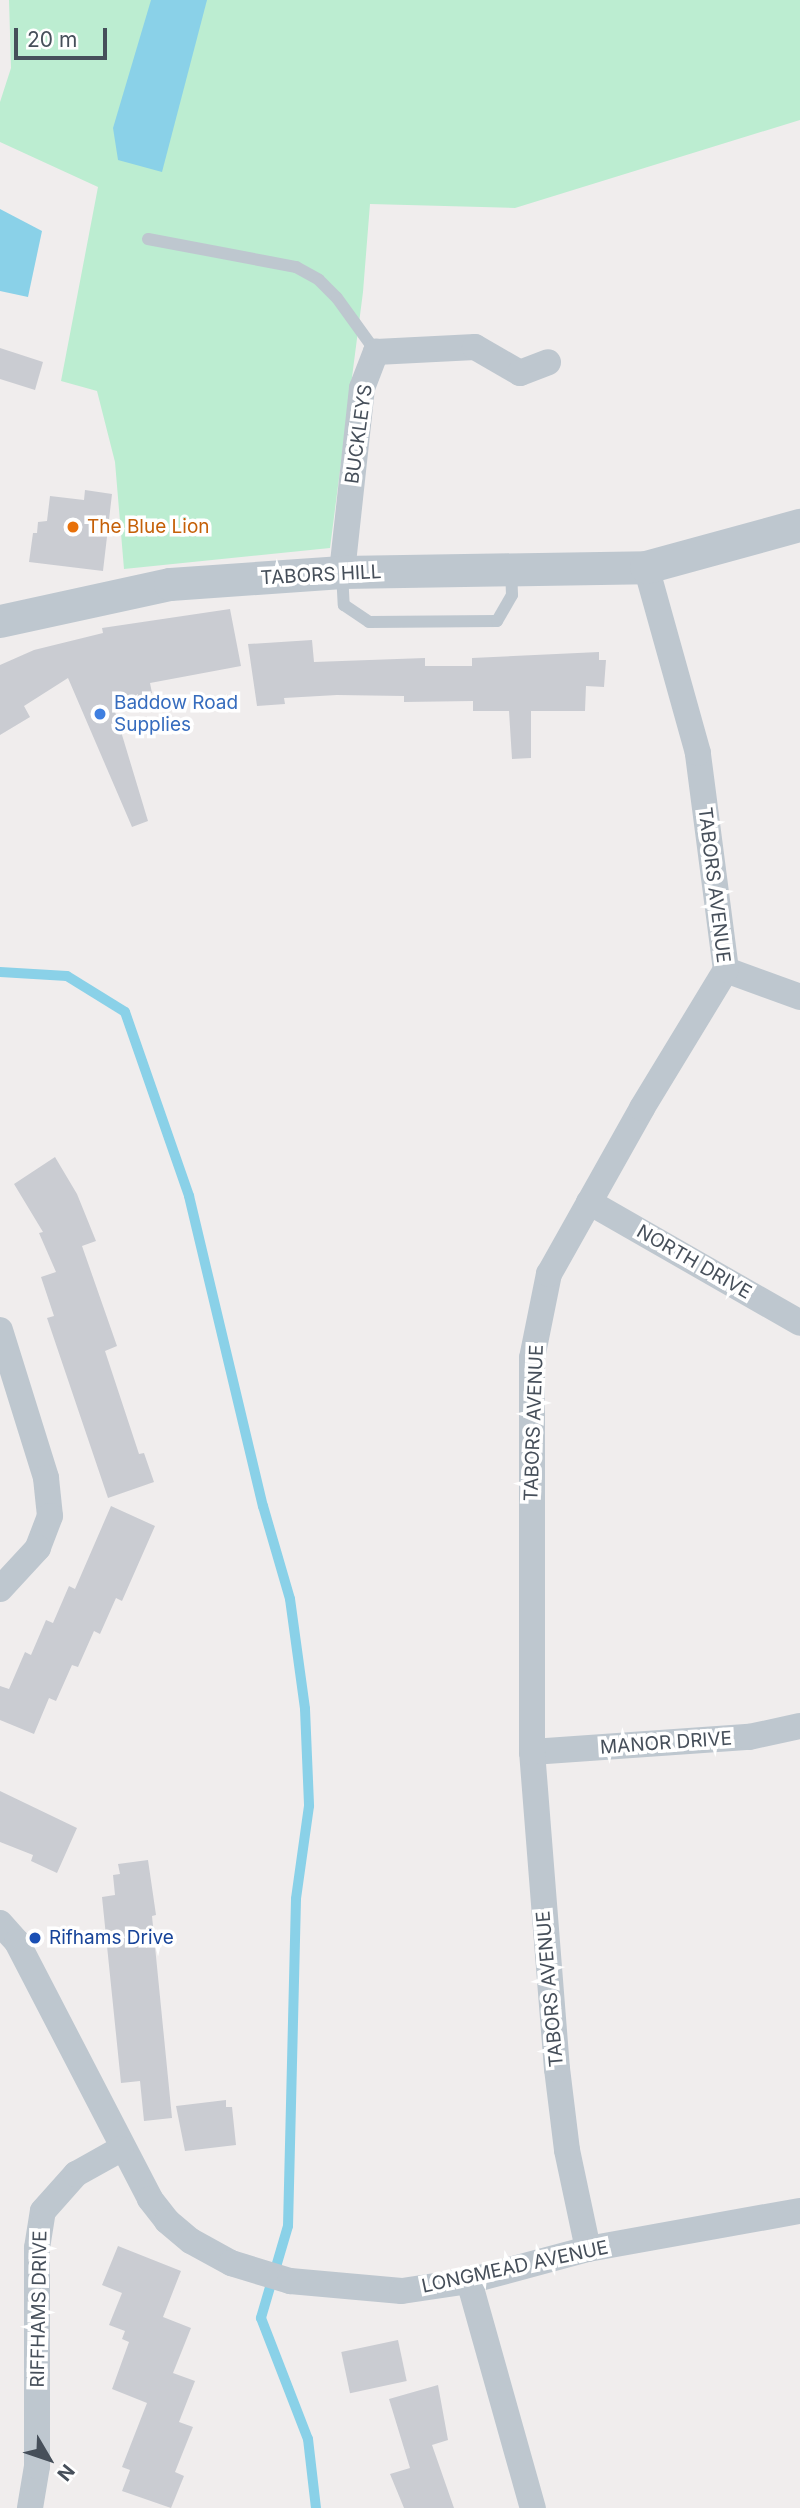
<!DOCTYPE html>
<style>
body{margin:0}
#map{position:relative;width:800px;height:2508px;overflow:hidden;background:#f0eded;font-family:Inter,sans-serif}
div>[style]{position:absolute}
.green>*{inset:0;background:#bcedd1}
.water>*{inset:0;background:#8ad1e8}
.stream>*{height:10px;margin:-5px;padding:0 5px;transform-origin:5px;border-radius:5px;background:#8ad1e8}
.building>*{inset:0;background:#caccd2;transform-origin:0 0}
.service>*{height:12px;margin:-6px;padding:0 6px;transform-origin:6px;border-radius:6px;background:#bec7cf}
.minor>*{height:26px;margin:-13px;padding:0 13px;transform-origin:13px;border-radius:13px;background:#bec7cf}
.tertiary>*{height:33px;margin:-16.5px;padding:0 16.5px;transform-origin:16.5px;border-radius:16.5px;background:#bec7cf}
.dots>*{width:19px;height:19px;translate:-50% -50%;box-sizing:border-box;border:4px solid #fff;border-radius:50%}
span{translate:-50% -50%;white-space:nowrap;text-align:center;line-height:1.15;-webkit-text-stroke:7px #fff;paint-order:stroke}
.street-label{font-size:19px;color:#464f5a}
.food-label{font-size:19px;color:#c56008}
.left{translate:0 -50%;text-align:left}
.shop-label{font-size:19px;color:#366cbe}
.transit-label{font-size:19px;color:#164399}
.north{position:absolute;left:14px;top:2424px;width:70px;height:70px;-webkit-text-stroke:5px #fff;paint-order:stroke;rotate:129deg;font-size:19px;font-weight:700;line-height:28px;text-align:center;color:#464f5a}
.north::after{content:'';display:block;margin:auto;width:24px;height:32px;background:#464f5a;clip-path:polygon(50% 0,100% 100%,50% 72%,0 100%)}
.scale{position:absolute;left:14px;top:28px;width:93px;height:32px;box-sizing:border-box;border:4px solid #464f5a;border-top:0;padding-left:9px;font-size:21px;line-height:24px;white-space:nowrap;color:#464f5a;-webkit-text-stroke:5px #fff;paint-order:stroke}
</style>
<div id="map">
<div class="green">
<div style="clip-path:polygon(9px 0,800px 0,800px 120px,515px 208px,370px 204px,363px 292px,330px 548px,124px 569px,115px 462px,97px 391px,61px 381px,98px 187px,0 142px,0 102px,11px 68px)"></div>
</div>
<div class="water">
<div style="clip-path:polygon(151px 0,207px 0,162px 172px,118px 160px,113px 128px)"></div>
<div style="clip-path:polygon(0 209px,42px 231px,28px 297px,0 291px)"></div>
</div>
<div class="stream">
<div style="left:0;top:972px;width:67px;rotate:3.4deg"></div>
<div style="left:67px;top:976px;width:68px;rotate:31.8deg"></div>
<div style="left:125px;top:1012px;width:195px;rotate:70.8deg"></div>
<div style="left:189px;top:1196px;width:319px;rotate:76.6deg"></div>
<div style="left:263px;top:1506px;width:97px;rotate:73.8deg"></div>
<div style="left:290px;top:1599px;width:111px;rotate:82.2deg"></div>
<div style="left:305px;top:1709px;width:97px;rotate:87.6deg"></div>
<div style="left:309px;top:1806px;width:94px;rotate:98deg"></div>
<div style="left:296px;top:1899px;width:327px;rotate:91.4deg"></div>
<div style="left:288px;top:2226px;width:96px;rotate:106.4deg"></div>
<div style="left:261px;top:2318px;width:130px;rotate:68.8deg"></div>
<div style="left:308px;top:2439px;width:69px;rotate:83.4deg"></div>
</div>
<div class="building">
<div style="clip-path:polygon(0 348px,43px 362px,35px 390px,0 379px)"></div>
<div style="clip-path:polygon(85px 490px,112px 494px,103px 571px,29px 562px,33px 533px,37px 533px,38px 522px,47px 521px,50px 496px,84px 500px)"></div>
<div style="clip-path:polygon(230px 609px,241px 666px,150px 683px,152px 693px,113px 705px,148px 821px,132px 827px,68px 678px,24px 706px,30px 717px,0 735px,0 665px,34px 650px,103px 633px,102px 628px)"></div>
<div style="clip-path:polygon(312px 640px,314px 662px,425px 658px,425px 666px,472px 666px,472px 658px,599px 652px,599px 660px,606px 660px,604px 687px,586px 686px,585px 711px,531px 711px,531px 758px,512px 759px,509px 711px,473px 711px,473px 701px,404px 702px,404px 696px,337px 695px,284px 698px,285px 704px,257px 706px,248px 644px)"></div>
<div style="clip-path:polygon(55px 1157px,77px 1194px,96px 1241px,82px 1246px,117px 1346px,105px 1351px,139px 1454px,144px 1453px,154px 1482px,108px 1498px,47px 1318px,54px 1316px,41px 1277px,56px 1272px,39px 1233px,43px 1232px,14px 1184px)"></div>
<div style="clip-path:polygon(111px 1506px,155px 1526px,122px 1601px,116px 1598px,100px 1634px,94px 1631px,78px 1667px,72px 1665px,56px 1701px,49px 1698px,34px 1734px,0 1720px,0 1686px,9px 1689px,25px 1652px,31px 1655px,46px 1620px,53px 1623px,69px 1586px,75px 1589px)"></div>
<div style="clip-path:polygon(0 1791px,77px 1828px,57px 1873px,31px 1861px,33px 1855px,0 1842px)"></div>
<div style="clip-path:polygon(148px 1860px,156px 1915px,152px 1916px,172px 2118px,144px 2121px,140px 2081px,121px 2083px,102px 1897px,115px 1895px,113px 1875px,120px 1874px,118px 1864px)"></div>
<div style="clip-path:polygon(226px 2100px,226px 2107px,232px 2107px,236px 2145px,185px 2151px,176px 2106px)"></div>
<div style="clip-path:polygon(118px 2246px,181px 2271px,163px 2317px,191px 2328px,173px 2373px,195px 2381px,179px 2422px,193px 2427px,175px 2472px,184px 2476px,171px 2508px,122px 2491px,130px 2470px,122px 2467px,147px 2403px,112px 2389px,129px 2342px,122px 2339px,125px 2331px,109px 2325px,122px 2293px,102px 2285px)"></div>
<div style="left:398px;top:2340px;width:42px;height:58px;rotate:78deg"></div>
<div style="clip-path:polygon(438px 2385px,448px 2440px,432px 2445px,454px 2508px,404px 2508px,390px 2474px,410px 2468px,389px 2399px)"></div>
</div>
<div class="service">
<div style="left:148px;top:239px;width:151px;rotate:10.7deg"></div>
<div style="left:296px;top:267px;width:26px;rotate:29deg"></div>
<div style="left:319px;top:280px;width:25px;rotate:45deg"></div>
<div style="left:337px;top:298px;width:67px;rotate:54.2deg"></div>
<div style="left:342px;top:572px;width:33px;rotate:87deg"></div>
<div style="left:344px;top:605px;width:30px;rotate:34deg"></div>
<div style="left:369px;top:622px;width:128px;rotate:-0.4deg"></div>
<div style="left:497px;top:621px;width:30px;rotate:-60deg"></div>
<div style="left:512px;top:595px;width:23px;rotate:-92deg"></div>
</div>
<div class="minor">
<div style="left:342px;top:572px;width:185px;rotate:-83.8deg"></div>
<div style="left:362px;top:388px;width:39px;rotate:-69deg"></div>
<div style="left:376px;top:352px;width:99px;rotate:-2.9deg"></div>
<div style="left:475px;top:347px;width:52px;rotate:30deg"></div>
<div style="left:520px;top:373px;width:30px;rotate:-21deg"></div>
<div style="left:726px;top:970px;width:79px;rotate:20deg"></div>
<div style="left:589px;top:1202px;width:243px;rotate:29.8deg"></div>
<div style="left:0;top:1330px;width:155px;rotate:72.7deg"></div>
<div style="left:46px;top:1478px;width:38px;rotate:84deg"></div>
<div style="left:50px;top:1516px;width:34px;rotate:111deg"></div>
<div style="left:38px;top:1548px;width:56px;rotate:132.8deg"></div>
<div style="left:532px;top:1752px;width:218px;rotate:-4deg"></div>
<div style="left:749px;top:1737px;width:52px;rotate:-12.2deg"></div>
<div style="left:0;top:1923px;width:25px;rotate:48deg"></div>
<div style="left:17px;top:1942px;width:289px;rotate:62.6deg"></div>
<div style="left:150px;top:2199px;width:28px;rotate:52deg"></div>
<div style="left:167px;top:2221px;width:31px;rotate:40deg"></div>
<div style="left:191px;top:2241px;width:46px;rotate:28.8deg"></div>
<div style="left:231px;top:2263px;width:62px;rotate:17deg"></div>
<div style="left:290px;top:2281px;width:112px;rotate:5.1deg"></div>
<div style="left:402px;top:2291px;width:68px;rotate:-8.5deg"></div>
<div style="left:469px;top:2281px;width:123px;rotate:-15.1deg"></div>
<div style="left:588px;top:2249px;width:215px;rotate:-10.2deg"></div>
<div style="left:588px;top:2249px;width:101px;rotate:-102deg"></div>
<div style="left:567px;top:2150px;width:82px;rotate:-97deg"></div>
<div style="left:557px;top:2069px;width:318px;rotate:-94.5deg"></div>
<div style="left:532px;top:1752px;width:394px;rotate:-90deg"></div>
<div style="left:532px;top:1358px;width:86px;rotate:-78.6deg"></div>
<div style="left:549px;top:1274px;width:190px;rotate:-60.7deg"></div>
<div style="left:642px;top:1108px;width:162px;rotate:-58.7deg"></div>
<div style="left:726px;top:970px;width:219px;rotate:-97.4deg"></div>
<div style="left:698px;top:753px;width:193px;rotate:-105.6deg"></div>
<div style="left:469px;top:2281px;width:236px;rotate:74.3deg"></div>
<div style="left:30px;top:2508px;width:43px;rotate:-80.5deg"></div>
<div style="left:37px;top:2466px;width:218px;rotate:-90deg"></div>
<div style="left:37px;top:2248px;width:37px;rotate:-81deg"></div>
<div style="left:43px;top:2211px;width:50px;rotate:-48.3deg"></div>
<div style="left:76px;top:2174px;width:51px;rotate:-29.1deg"></div>
</div>
<div class="tertiary">
<div style="left:0;top:621px;width:174px;rotate:-12.3deg"></div>
<div style="left:170px;top:584px;width:172px;rotate:-4deg"></div>
<div style="left:342px;top:572px;width:304px;rotate:-0.9deg"></div>
<div style="left:646px;top:567px;width:160px;rotate:-15.3deg"></div>
</div>
<div class="dots">
<div style="left:73px;top:527px;background:#e8710a"></div>
<div style="left:100px;top:714px;background:#3f7fe0"></div>
<div style="left:35px;top:1938px;background:#1a4fb4"></div>
</div>
<div class="street-label">
<span style="left:359px;top:434px;rotate:-82deg">BUCKLEYS</span>
<span style="left:321px;top:575px;rotate:-3deg">TABORS HILL</span>
<span style="left:714px;top:885px;rotate:83deg">TABORS AVENUE</span>
<span style="left:694px;top:1262px;rotate:30deg">NORTH DRIVE</span>
<span style="left:534px;top:1423px;rotate:-88deg">TABORS AVENUE</span>
<span style="left:666px;top:1743px;rotate:-4deg">MANOR DRIVE</span>
<span style="left:550px;top:1989px;rotate:-95deg">TABORS AVENUE</span>
<span style="left:515px;top:2267px;rotate:-12deg">LONGMEAD AVENUE</span>
<span style="left:39px;top:2309px;rotate:-89deg">RIFFHAMS DRIVE</span>
</div>
<div class="food-label">
<span class="left" style="left:87px;top:527px">The Blue Lion</span>
</div>
<div class="shop-label">
<span class="left" style="left:114px;top:714px">Baddow Road<br>Supplies</span>
</div>
<div class="transit-label">
<span class="left" style="left:49px;top:1938px">Rifhams Drive</span>
</div>
<div class="north">N</div>
<div class="scale">20 m</div>
</div>
